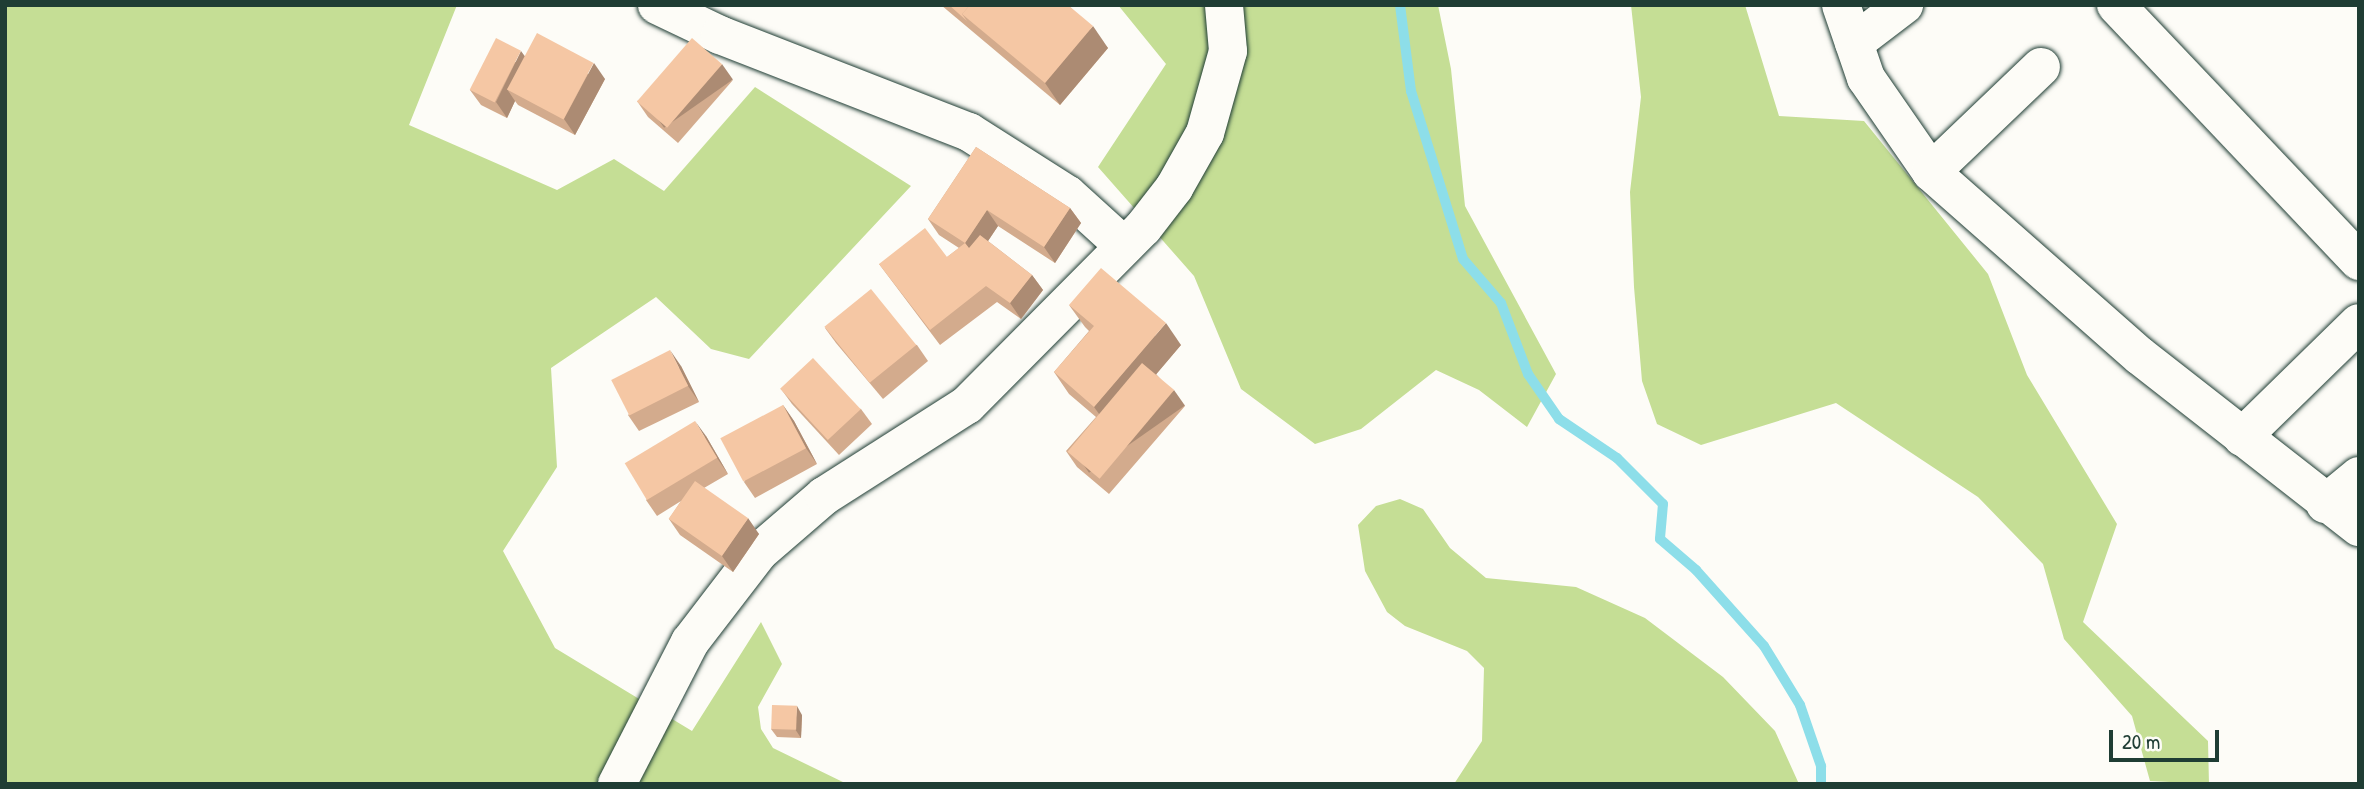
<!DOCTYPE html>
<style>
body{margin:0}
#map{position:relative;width:2364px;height:789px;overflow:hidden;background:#fdfcf7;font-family:"Patrick Hand",sans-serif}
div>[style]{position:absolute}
.green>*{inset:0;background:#c5de95}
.stream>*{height:10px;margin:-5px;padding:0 5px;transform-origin:5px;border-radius:5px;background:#8ddee9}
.roads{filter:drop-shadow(0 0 2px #1f3d34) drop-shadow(0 0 2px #1f3d34)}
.minor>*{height:38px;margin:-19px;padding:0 19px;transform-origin:19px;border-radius:19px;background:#fdfcf7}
.tertiary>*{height:38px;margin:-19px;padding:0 19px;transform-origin:19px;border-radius:19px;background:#fdfcf7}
.wall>*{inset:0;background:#d3ab8d}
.shaded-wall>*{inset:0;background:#ac8b73;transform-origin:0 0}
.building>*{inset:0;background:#f5c7a4;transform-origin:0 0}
span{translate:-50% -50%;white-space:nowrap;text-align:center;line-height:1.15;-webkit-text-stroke:6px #fdfcf7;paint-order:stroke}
.frame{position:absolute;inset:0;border:7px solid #1f3d34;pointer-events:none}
.scale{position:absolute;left:2109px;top:730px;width:110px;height:32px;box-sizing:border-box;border:4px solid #1f3d34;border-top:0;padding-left:9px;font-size:21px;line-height:24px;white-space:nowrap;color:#1f3d34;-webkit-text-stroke:5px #fdfcf7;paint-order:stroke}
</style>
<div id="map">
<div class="green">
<div style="clip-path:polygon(5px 5px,457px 5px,409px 125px,557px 190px,614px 159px,664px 191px,755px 87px,911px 186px,749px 359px,711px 349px,656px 297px,551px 368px,557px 467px,503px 551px,555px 648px,692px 731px,761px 622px,782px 664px,758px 707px,761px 729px,773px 748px,847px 784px,5px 784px)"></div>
<div style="clip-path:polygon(1118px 5px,1438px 5px,1451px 69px,1465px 206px,1556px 374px,1527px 427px,1479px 390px,1436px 370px,1361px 429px,1315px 444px,1241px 389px,1194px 276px,1098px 167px,1166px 64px)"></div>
<div style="clip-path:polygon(1631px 5px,1745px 5px,1779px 116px,1864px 121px,1988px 274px,2027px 375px,2117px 524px,2083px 622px,2208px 741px,2209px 784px,2150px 781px,2132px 716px,2064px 639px,2043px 564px,1978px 497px,1836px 403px,1701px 445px,1657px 424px,1642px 381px,1634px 287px,1630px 192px,1641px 97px)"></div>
<div style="clip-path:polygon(1400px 499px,1423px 509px,1450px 548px,1486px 578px,1576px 587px,1645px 618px,1723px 677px,1775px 731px,1799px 784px,1454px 784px,1482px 741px,1484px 668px,1467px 651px,1405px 626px,1387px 612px,1365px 571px,1358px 525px,1376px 506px)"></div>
</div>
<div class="stream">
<div style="left:1400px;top:5px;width:87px;rotate:82.7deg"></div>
<div style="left:1411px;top:91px;width:176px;rotate:72.8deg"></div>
<div style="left:1463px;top:259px;width:58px;rotate:49.2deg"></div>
<div style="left:1501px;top:303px;width:76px;rotate:69.2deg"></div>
<div style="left:1528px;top:374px;width:55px;rotate:55.4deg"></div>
<div style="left:1559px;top:419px;width:70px;rotate:33.9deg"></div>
<div style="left:1617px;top:458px;width:65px;rotate:45deg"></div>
<div style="left:1663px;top:504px;width:35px;rotate:95deg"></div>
<div style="left:1660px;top:539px;width:48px;rotate:40.7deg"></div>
<div style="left:1696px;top:570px;width:102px;rotate:48.2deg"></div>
<div style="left:1764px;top:646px;width:69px;rotate:58.6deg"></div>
<div style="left:1800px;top:705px;width:65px;rotate:71deg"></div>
<div style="left:1821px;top:766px;width:18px;rotate:90deg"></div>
</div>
<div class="roads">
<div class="minor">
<div style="left:657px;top:5px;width:70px;rotate:25.5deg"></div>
<div style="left:720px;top:35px;width:267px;rotate:21.3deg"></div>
<div style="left:969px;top:132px;width:117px;rotate:32.5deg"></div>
<div style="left:1068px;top:195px;width:76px;rotate:42.3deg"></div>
<div style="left:1841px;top:5px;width:77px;rotate:71.1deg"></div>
<div style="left:1866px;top:78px;width:114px;rotate:55.3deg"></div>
<div style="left:1931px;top:172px;width:278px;rotate:41.4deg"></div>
<div style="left:2140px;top:356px;width:278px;rotate:38deg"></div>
<div style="left:2116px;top:5px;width:353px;rotate:46.5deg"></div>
<div style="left:1854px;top:43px;width:63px;rotate:-37.2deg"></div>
<div style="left:1931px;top:172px;width:152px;rotate:-43.7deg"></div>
<div style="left:2242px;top:437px;width:163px;rotate:-44.3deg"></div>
<div style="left:2325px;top:504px;width:44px;rotate:-39.5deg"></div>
</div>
<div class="tertiary">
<div style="left:617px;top:784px;width:160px;rotate:-62.8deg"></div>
<div style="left:690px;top:642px;width:113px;rotate:-52.5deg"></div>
<div style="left:759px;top:552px;width:86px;rotate:-40.7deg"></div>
<div style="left:824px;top:496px;width:169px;rotate:-32.5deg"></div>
<div style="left:967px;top:405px;width:250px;rotate:-45.2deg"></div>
<div style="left:1143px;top:228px;width:51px;rotate:-52.2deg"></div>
<div style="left:1174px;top:188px;width:63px;rotate:-60.6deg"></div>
<div style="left:1205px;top:133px;width:85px;rotate:-74.3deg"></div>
<div style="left:1228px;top:51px;width:46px;rotate:-95deg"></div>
</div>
</div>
<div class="wall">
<div style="clip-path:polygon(941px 5px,1068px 5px,1108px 48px,1060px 105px)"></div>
<div style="clip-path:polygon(525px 56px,605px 79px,575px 135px,518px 105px,515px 101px,507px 118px,481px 105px,470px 90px)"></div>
<div style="clip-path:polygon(733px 80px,678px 143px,648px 117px,637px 101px)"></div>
<div style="clip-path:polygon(976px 147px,1070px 208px,1081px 223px,1055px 263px,998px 226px,988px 241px,1032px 275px,1043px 290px,1021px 319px,997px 302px,940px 345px,879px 264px,947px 257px,959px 248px,939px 235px,928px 219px)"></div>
<div style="clip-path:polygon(1069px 305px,1181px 345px,1156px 374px,1185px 406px,1109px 494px,1077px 467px,1066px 451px,1096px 417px,1069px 394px,1054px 372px,1089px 331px,1085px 327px)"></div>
<div style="clip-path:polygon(825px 328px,917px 345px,928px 361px,883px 399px,836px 343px)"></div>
<div style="clip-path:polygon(681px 366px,699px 402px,639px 431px,628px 415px)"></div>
<div style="clip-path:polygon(781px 389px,861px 409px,872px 424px,839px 455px,792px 404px)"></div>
<div style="clip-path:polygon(783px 405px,794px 421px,817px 464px,755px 498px,744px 482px)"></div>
<div style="clip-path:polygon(706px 436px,728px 474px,704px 488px,759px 534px,733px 572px,680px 535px,669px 519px,681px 501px,657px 516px,646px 500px)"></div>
<div style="clip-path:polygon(802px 715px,801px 738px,777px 737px,771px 729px)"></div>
</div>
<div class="shaded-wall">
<div style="clip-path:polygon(1093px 26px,1108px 48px,1060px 105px,1045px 83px)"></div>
<div style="clip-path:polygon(521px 51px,532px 66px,507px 89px,515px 101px,507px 118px,496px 102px)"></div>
<div style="clip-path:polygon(594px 63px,605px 79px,575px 135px,564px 119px)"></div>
<div style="left:722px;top:64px;width:19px;height:84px;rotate:55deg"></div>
<div style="clip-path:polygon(1070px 208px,1081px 223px,1055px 263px,1044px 247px)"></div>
<div style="clip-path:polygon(987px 210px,998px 226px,976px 259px,965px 243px)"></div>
<div style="clip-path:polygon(1032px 275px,1043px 290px,1021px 319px,1010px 303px)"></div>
<div style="clip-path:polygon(1166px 323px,1181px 345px,1110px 429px,1094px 407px)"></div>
<div style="clip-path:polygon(670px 350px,681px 366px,699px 402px,688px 386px)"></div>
<div style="left:1174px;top:390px;width:19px;height:117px;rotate:55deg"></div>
<div style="clip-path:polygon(783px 405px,794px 421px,817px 464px,806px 448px)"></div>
<div style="clip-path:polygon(695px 421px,706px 436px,728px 474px,717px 458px)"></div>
<div style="clip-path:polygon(748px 518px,759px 534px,733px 572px,722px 556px)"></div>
<div style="clip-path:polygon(797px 706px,802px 715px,801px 738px,795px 729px)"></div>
</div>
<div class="building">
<div style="clip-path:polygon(949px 5px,970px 5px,962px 14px,967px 21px)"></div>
<div style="clip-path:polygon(970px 5px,1068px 5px,1093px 26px,1045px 83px,962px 14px)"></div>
<div style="left:537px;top:33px;width:64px;height:64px;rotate:28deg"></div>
<div style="left:496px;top:38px;width:28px;height:58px;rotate:27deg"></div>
<div style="left:692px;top:38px;width:40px;height:84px;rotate:41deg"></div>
<div style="clip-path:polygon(976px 147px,1070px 208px,1044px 247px,987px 210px,965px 243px,928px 219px)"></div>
<div style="clip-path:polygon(925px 228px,947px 257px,965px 243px,969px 248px,980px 235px,1032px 275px,1010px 303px,986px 286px,930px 330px,879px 264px)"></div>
<div style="clip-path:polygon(1101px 268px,1166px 323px,1094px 407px,1054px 372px,1094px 326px,1069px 305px)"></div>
<div style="left:871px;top:289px;width:72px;height:60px;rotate:51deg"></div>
<div style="left:670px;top:350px;width:40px;height:66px;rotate:63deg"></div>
<div style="left:813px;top:358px;width:70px;height:45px;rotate:47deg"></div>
<div style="left:1142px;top:363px;width:42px;height:116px;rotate:40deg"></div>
<div style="left:783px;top:405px;width:49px;height:71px;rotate:62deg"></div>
<div style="left:695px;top:421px;width:43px;height:82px;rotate:59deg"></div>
<div style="left:695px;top:481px;width:65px;height:46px;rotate:35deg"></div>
<div style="left:772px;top:705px;width:25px;height:24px;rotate:2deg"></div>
</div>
<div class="frame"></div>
<div class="scale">20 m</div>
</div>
